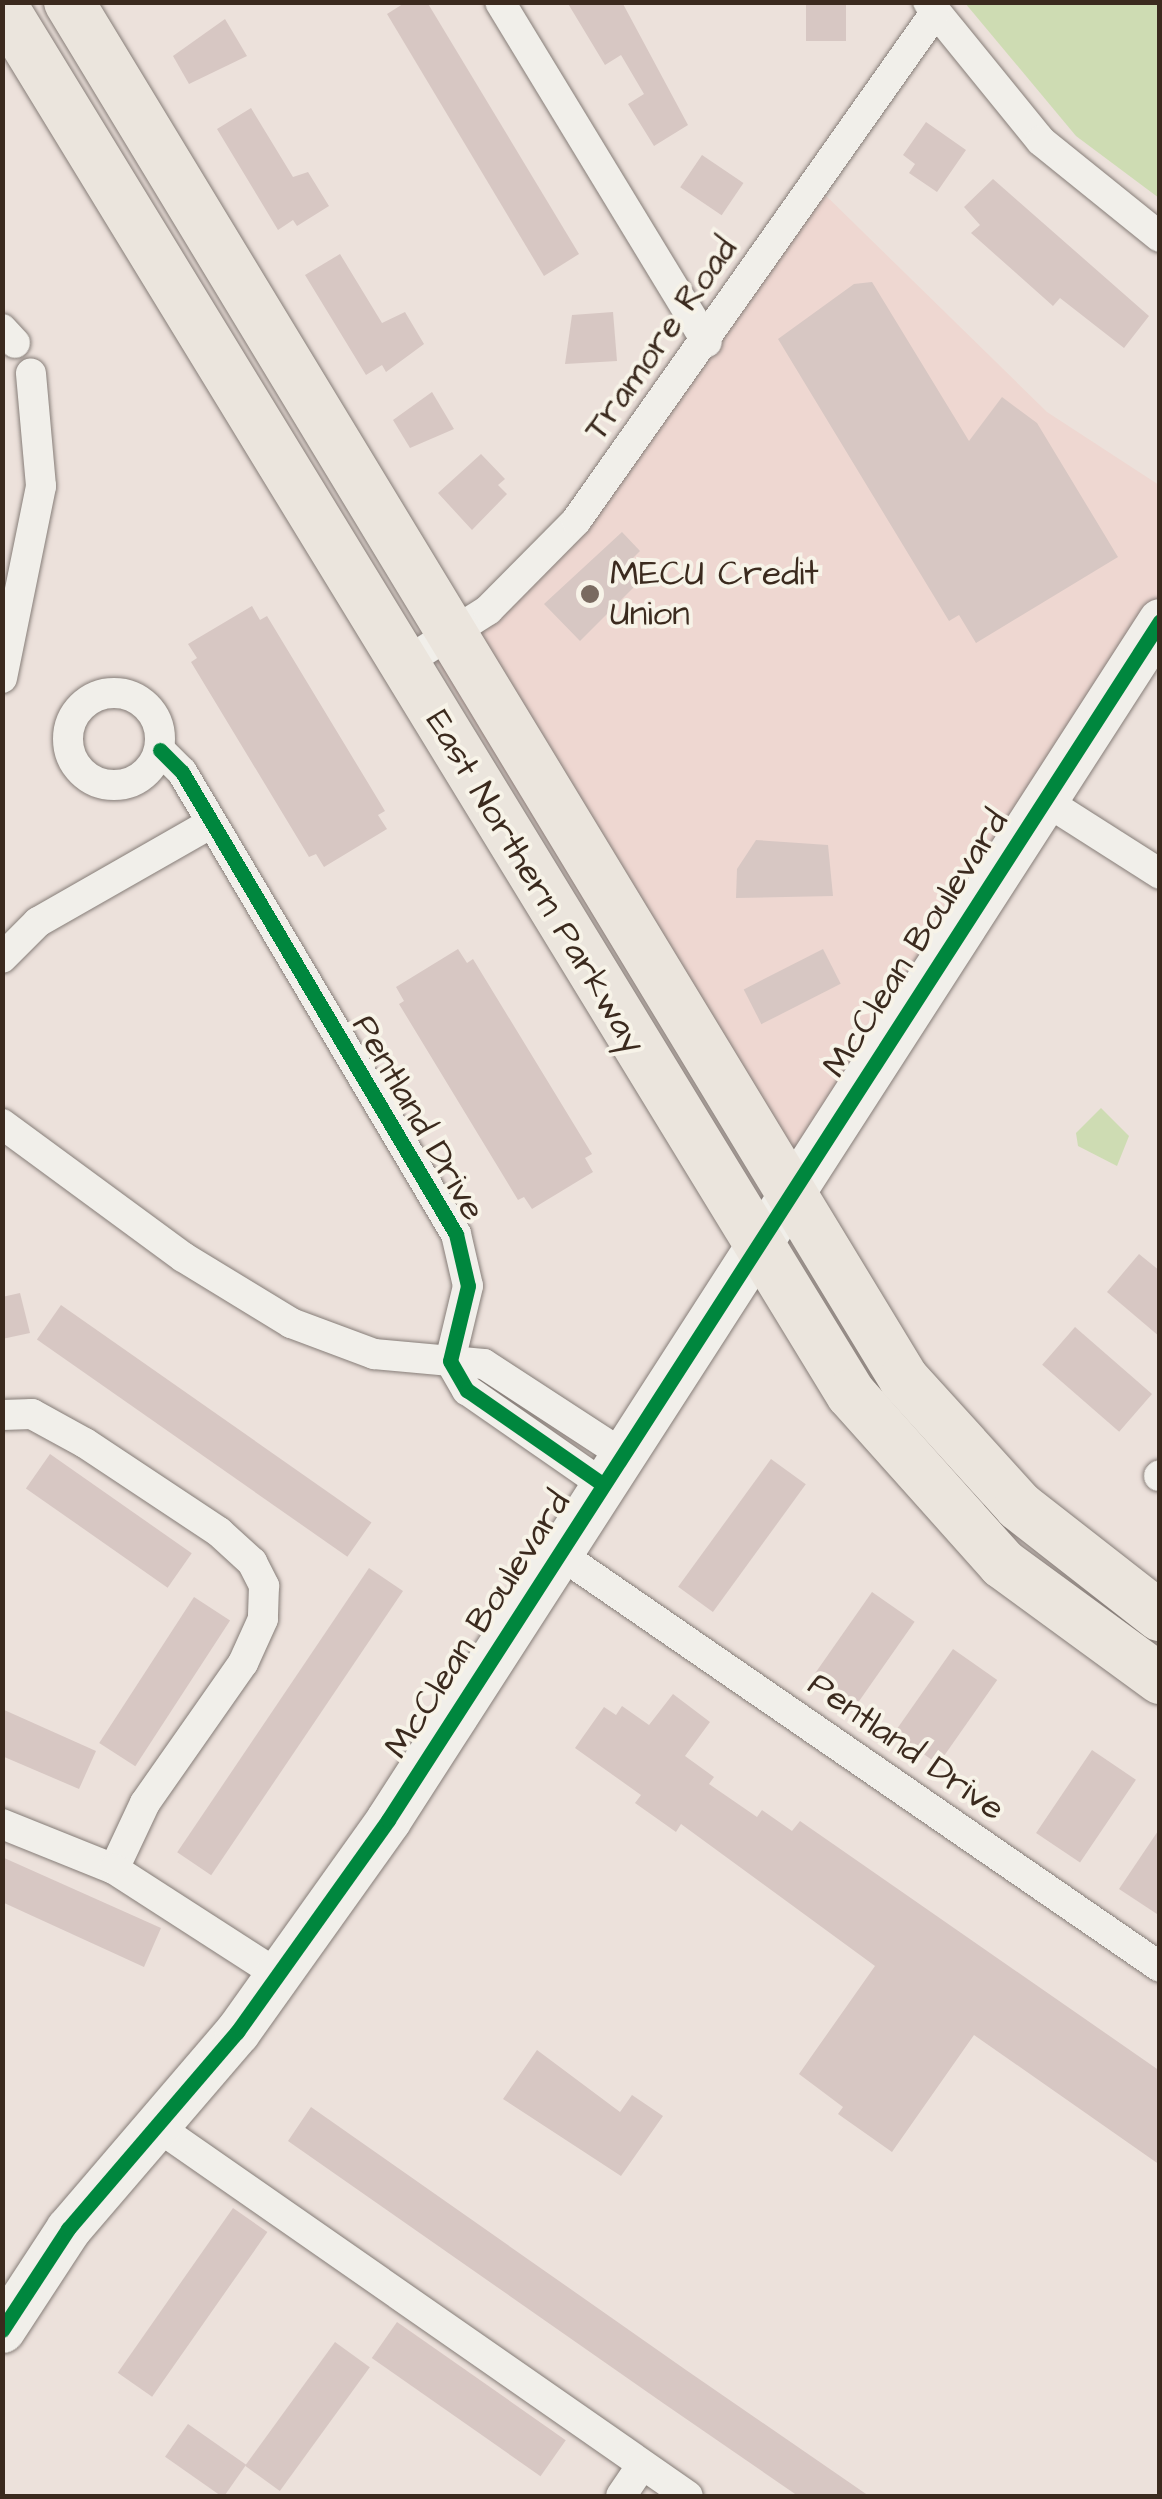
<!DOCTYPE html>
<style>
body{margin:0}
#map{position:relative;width:1162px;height:2499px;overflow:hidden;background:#ece1db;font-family:"Architects Daughter",sans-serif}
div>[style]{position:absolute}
.built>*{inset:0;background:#eed7d1}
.green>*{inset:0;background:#cedcb3}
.building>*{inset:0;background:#d7c7c3;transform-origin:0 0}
.roads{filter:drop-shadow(0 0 2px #867d78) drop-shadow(0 0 2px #867d78)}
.street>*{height:30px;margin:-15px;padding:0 15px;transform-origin:15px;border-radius:15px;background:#f1efea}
.street>.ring{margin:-15px;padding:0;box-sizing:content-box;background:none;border:30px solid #f1efea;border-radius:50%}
.secondary>*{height:45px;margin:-22.5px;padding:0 22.5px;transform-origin:22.5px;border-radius:22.5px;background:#f1efea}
.primary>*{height:50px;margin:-25px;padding:0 25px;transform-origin:25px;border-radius:25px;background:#ebe5dd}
.cycleway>*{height:15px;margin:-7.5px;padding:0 7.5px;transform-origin:7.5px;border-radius:7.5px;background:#00873e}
.dots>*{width:28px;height:28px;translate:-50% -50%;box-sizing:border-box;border:5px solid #f7f3e8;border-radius:50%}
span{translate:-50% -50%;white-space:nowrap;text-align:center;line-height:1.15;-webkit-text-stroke:8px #f7f3e8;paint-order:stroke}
.street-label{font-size:35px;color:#3b2a1e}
.poi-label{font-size:35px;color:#3b2a1e}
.left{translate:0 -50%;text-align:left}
.frame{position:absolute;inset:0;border:5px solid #3b2a1e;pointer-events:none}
</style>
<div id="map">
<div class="built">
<div style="clip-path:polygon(813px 183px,1047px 412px,1159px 485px,1159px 613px,774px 1211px,428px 648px,579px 513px)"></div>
</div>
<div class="green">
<div style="clip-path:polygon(965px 3px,1159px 3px,1159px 198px,1076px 136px)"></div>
<div style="clip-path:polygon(1101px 1108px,1129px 1136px,1117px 1166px,1078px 1146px,1076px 1133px)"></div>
</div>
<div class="building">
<div style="clip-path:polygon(406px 2px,427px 2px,579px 254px,544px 276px,387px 14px)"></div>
<div style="clip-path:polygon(567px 2px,622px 2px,688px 125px,654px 146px,628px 104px,644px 94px,621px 55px,605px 65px)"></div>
<div style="left:806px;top:2px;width:40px;height:39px"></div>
<div style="clip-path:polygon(225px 19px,247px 56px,189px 84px,173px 56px)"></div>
<div style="clip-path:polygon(251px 108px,293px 177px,308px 172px,329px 206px,297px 226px,293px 220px,278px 230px,217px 129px)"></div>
<div style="clip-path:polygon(926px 122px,966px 150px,937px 192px,909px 173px,915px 164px,903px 155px)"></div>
<div style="left:702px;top:155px;width:50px;height:39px;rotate:34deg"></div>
<div style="clip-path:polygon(993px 179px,1149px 316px,1124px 348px,1060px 298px,1053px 306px,971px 233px,980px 225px,964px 207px)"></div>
<div style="clip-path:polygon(340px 254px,382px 323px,405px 312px,424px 344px,386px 372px,382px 365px,366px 375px,305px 275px)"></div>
<div style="clip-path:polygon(872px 282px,969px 441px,1002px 397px,1037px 423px,1118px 557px,976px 643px,959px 615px,949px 621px,778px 339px,854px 284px)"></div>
<div style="clip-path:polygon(613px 312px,617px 361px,565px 364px,572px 315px)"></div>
<div style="clip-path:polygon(432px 392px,454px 429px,410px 448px,393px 420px)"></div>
<div style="clip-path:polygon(481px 454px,505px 479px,498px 485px,507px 494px,472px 530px,438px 493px)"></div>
<div style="clip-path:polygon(622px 532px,640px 551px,622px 569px,637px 584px,580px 641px,544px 604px)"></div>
<div style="clip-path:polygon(252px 606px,260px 620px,267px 616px,385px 811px,378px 815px,387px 829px,324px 867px,316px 854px,309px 857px,191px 662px,197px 658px,188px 644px)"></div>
<div style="clip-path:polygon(756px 840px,828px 845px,833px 896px,736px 898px,737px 869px)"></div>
<div style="clip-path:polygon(458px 949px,467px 963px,473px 959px,592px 1154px,585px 1158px,593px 1172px,532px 1209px,524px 1197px,518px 1200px,399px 1004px,404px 1001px,396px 987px)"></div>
<div style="left:823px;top:949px;width:39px;height:89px;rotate:63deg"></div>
<div style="clip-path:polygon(1139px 1254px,1160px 1271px,1160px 1337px,1107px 1292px)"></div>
<div style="clip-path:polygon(20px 1293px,30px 1333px,2px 1339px,2px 1297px)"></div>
<div style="left:61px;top:1305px;width:379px;height:42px;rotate:35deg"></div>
<div style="left:1075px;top:1327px;width:102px;height:50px;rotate:41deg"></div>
<div style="left:50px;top:1454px;width:173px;height:42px;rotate:35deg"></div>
<div style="left:771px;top:1459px;width:43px;height:158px;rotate:36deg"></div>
<div style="left:369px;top:1568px;width:41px;height:343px;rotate:34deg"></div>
<div style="left:872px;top:1592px;width:52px;height:100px;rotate:35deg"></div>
<div style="left:194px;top:1597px;width:43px;height:174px;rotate:33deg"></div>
<div style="left:953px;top:1649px;width:54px;height:103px;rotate:35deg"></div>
<div style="clip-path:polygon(673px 1694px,710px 1722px,685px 1756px,714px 1777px,709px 1784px,757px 1817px,762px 1810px,792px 1831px,800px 1821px,1160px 2071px,1160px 2165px,974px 2035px,892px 2152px,838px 2114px,843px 2107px,799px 2074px,875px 1966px,681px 1824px,676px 1832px,635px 1803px,641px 1795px,575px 1748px,604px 1707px,616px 1715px,622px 1706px,649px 1725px)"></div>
<div style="clip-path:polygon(2px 1709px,96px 1751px,79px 1789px,2px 1756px)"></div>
<div style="left:1092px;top:1750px;width:53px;height:100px;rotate:34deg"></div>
<div style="clip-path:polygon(1160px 1828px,1160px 1916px,1119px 1889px)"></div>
<div style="clip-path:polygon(2px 1857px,161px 1928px,144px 1967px,2px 1902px)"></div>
<div style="clip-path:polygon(537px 2050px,620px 2112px,632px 2095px,663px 2116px,621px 2176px,503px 2099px)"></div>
<div style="clip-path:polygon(311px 2107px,686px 2370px,869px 2496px,798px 2496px,663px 2403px,288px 2141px)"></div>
<div style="left:233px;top:2208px;width:42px;height:201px;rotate:35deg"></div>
<div style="left:397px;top:2322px;width:206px;height:44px;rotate:35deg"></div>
<div style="left:335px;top:2342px;width:43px;height:153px;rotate:36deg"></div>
<div style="left:188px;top:2424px;width:71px;height:40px;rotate:35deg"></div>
</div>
<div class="roads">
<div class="street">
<div style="left:500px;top:2px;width:398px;rotate:58.7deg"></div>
<div style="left:928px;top:2px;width:179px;rotate:50.9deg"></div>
<div style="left:1041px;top:141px;width:153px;rotate:38.9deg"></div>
<div style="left:2px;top:329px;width:19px;rotate:47deg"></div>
<div style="left:403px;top:664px;width:101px;rotate:-32.4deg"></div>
<div style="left:488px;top:610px;width:125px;rotate:-45.3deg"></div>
<div style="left:576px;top:521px;width:622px;rotate:-54.75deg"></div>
<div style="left:2px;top:678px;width:196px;rotate:-78.5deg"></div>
<div style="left:41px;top:486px;width:113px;rotate:-95.1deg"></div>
<div class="ring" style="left:68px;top:693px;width:62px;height:62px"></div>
<div style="left:160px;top:750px;width:31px;rotate:45deg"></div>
<div style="left:182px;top:772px;width:537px;rotate:59.33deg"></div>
<div style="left:456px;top:1234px;width:53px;rotate:77deg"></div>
<div style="left:468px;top:1286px;width:77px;rotate:103.5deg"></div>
<div style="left:450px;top:1361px;width:34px;rotate:60deg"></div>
<div style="left:467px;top:1390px;width:165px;rotate:34.8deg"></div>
<div style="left:1044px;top:800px;width:138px;rotate:32.5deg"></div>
<div style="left:2px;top:958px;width:51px;rotate:-45deg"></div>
<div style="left:38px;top:922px;width:198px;rotate:-29.7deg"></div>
<div style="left:2px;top:1124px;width:225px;rotate:36.3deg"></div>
<div style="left:183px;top:1257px;width:127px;rotate:31.4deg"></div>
<div style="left:291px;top:1323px;width:89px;rotate:20.5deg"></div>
<div style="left:374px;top:1354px;width:110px;rotate:5.2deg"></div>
<div style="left:484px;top:1364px;width:165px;rotate:33.1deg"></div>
<div style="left:2px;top:1415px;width:30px;rotate:-2deg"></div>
<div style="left:32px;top:1414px;width:60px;rotate:28.7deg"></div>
<div style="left:85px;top:1443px;width:161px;rotate:33.6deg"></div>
<div style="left:219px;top:1532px;width:45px;rotate:42.3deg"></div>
<div style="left:252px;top:1562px;width:27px;rotate:63deg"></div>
<div style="left:264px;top:1586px;width:33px;rotate:92deg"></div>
<div style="left:263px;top:1619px;width:48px;rotate:114.4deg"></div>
<div style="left:243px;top:1663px;width:171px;rotate:125deg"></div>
<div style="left:145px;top:1803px;width:73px;rotate:115.2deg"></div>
<div style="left:1159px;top:1476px;width:1px;rotate:-45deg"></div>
<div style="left:560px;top:1554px;width:728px;rotate:34.54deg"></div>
<div style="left:2px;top:1824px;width:121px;rotate:21.9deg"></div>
<div style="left:114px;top:1869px;width:197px;rotate:32.8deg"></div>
<div style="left:155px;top:2125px;width:649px;rotate:34.84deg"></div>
<div style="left:621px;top:2496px;width:37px;rotate:-56deg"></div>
</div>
<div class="secondary">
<div style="left:2px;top:2330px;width:121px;rotate:-56.8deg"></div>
<div style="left:68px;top:2229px;width:260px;rotate:-49.4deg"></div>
<div style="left:237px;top:2032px;width:260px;rotate:-54.5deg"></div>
<div style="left:388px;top:1820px;width:1426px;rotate:-57.22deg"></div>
</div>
<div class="primary">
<div style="left:69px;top:2px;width:1610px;rotate:58.77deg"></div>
<div style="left:904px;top:1379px;width:171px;rotate:47.8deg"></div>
<div style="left:1019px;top:1506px;width:179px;rotate:38deg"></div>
<div style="left:2px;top:5px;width:1628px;rotate:58.57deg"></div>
<div style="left:851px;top:1394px;width:228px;rotate:48.2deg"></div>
<div style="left:1003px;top:1564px;width:195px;rotate:36.2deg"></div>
</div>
</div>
<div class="cycleway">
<div style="left:160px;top:750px;width:31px;rotate:45deg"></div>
<div style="left:182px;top:772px;width:537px;rotate:59.33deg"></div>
<div style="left:456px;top:1234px;width:53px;rotate:77deg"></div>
<div style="left:468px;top:1286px;width:77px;rotate:103.5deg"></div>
<div style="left:450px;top:1361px;width:34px;rotate:60deg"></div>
<div style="left:467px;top:1390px;width:165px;rotate:34.8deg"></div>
<div style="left:2px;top:2330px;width:121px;rotate:-56.8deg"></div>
<div style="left:68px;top:2229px;width:260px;rotate:-49.4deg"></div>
<div style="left:237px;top:2032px;width:260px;rotate:-54.5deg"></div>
<div style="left:388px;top:1820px;width:1426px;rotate:-57.22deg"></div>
</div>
<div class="dots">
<div style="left:590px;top:594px;background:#796a60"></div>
</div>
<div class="street-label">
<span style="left:661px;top:339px;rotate:-55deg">Tramore Road</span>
<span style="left:535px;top:882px;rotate:59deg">East Northern Parkway</span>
<span style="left:916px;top:944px;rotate:-57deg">McClean Boulevard</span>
<span style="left:418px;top:1118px;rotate:60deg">Pentland Drive</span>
<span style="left:478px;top:1625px;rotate:-57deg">McClean Boulevard</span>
<span style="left:906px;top:1747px;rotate:35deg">Pentland Drive</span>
</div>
<div class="poi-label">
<span class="left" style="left:610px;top:594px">MECU Credit<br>Union</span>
</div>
<div class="frame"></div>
</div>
